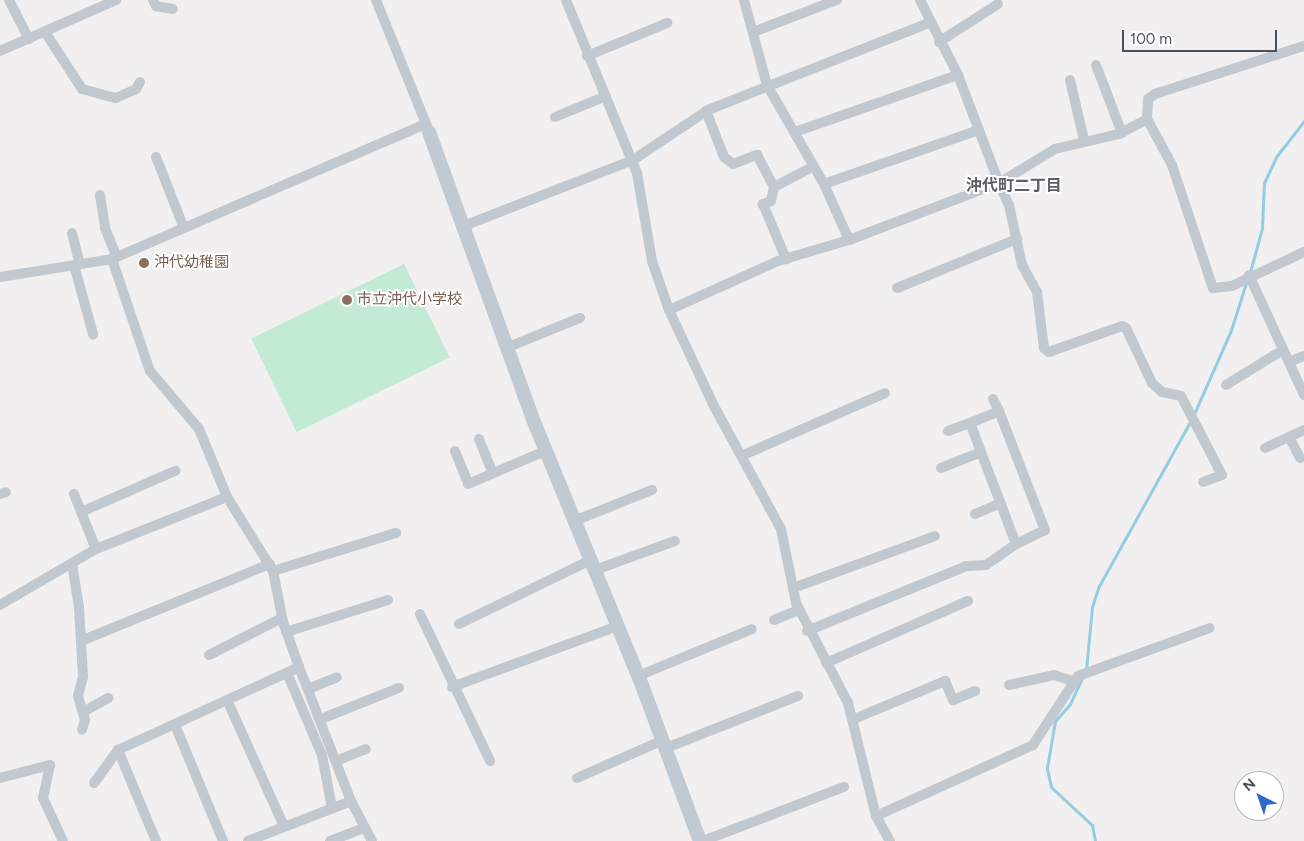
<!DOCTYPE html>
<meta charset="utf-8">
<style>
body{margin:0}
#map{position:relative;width:1304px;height:841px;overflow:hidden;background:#f1efef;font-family:Figtree,"Noto Sans JP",sans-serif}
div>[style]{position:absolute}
.green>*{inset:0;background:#c2ead4;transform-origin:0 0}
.stream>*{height:3px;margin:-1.5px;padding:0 1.5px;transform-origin:1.5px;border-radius:1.5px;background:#93cde2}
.street>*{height:10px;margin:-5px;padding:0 5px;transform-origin:5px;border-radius:5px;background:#c1c8cf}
.secondary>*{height:14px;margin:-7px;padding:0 7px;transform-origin:7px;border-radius:7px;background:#c1c9d3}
.dots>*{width:14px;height:14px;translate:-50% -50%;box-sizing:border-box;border:2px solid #fff;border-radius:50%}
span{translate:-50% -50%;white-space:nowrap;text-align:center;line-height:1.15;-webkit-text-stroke:4px #fff;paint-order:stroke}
.education-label{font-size:15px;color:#785e54}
.left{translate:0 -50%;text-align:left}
.neighbourhood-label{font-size:16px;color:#5c5e63;font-weight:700}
.north{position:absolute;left:1234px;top:771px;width:50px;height:50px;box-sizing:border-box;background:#fff;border:1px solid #b6b9bd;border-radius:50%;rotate:319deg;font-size:14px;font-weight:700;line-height:20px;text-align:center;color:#49515a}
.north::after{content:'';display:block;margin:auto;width:18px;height:22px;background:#2d68cd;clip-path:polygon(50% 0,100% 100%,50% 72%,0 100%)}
.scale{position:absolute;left:1122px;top:30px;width:155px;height:22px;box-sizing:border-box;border:2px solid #49515a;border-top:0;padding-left:6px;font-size:15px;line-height:18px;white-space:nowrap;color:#49515a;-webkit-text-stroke:4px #fff;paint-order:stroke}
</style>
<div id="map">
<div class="green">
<div style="left:404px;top:264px;width:104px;height:170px;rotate:64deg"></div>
</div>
<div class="stream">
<div style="left:1250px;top:272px;width:46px;rotate:-74.7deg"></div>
<div style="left:1262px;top:228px;width:45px;rotate:-87.5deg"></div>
<div style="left:1264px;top:183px;width:29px;rotate:-65deg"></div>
<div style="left:1276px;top:157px;width:46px;rotate:-52.1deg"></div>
<div style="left:1194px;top:414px;width:92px;rotate:-66.2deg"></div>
<div style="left:1231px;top:330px;width:49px;rotate:-72.3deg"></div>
<div style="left:1086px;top:670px;width:63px;rotate:-84.6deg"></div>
<div style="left:1092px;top:607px;width:22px;rotate:-72deg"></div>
<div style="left:1099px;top:586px;width:190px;rotate:-61deg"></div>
<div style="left:1082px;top:678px;width:29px;rotate:115deg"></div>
<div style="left:1070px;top:704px;width:23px;rotate:131deg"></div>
<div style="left:1055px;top:721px;width:48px;rotate:99.7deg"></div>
<div style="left:1047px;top:768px;width:19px;rotate:78deg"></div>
<div style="left:1051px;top:787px;width:56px;rotate:42.8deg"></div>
<div style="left:1092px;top:825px;width:16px;rotate:79deg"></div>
</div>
<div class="street">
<div style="left:9px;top:0;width:44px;rotate:62.9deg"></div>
<div style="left:153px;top:0;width:7px;rotate:63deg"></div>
<div style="left:156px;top:6px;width:17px;rotate:10deg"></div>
<div style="left:376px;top:0;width:139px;rotate:68deg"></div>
<div style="left:566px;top:0;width:187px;rotate:67.7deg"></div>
<div style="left:637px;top:173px;width:89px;rotate:80.3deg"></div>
<div style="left:652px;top:261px;width:52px;rotate:70.9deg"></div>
<div style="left:669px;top:310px;width:108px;rotate:64.9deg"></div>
<div style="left:715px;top:408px;width:138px;rotate:61.4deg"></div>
<div style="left:781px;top:529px;width:76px;rotate:78.5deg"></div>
<div style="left:796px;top:603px;width:113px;rotate:62.5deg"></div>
<div style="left:848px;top:703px;width:116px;rotate:76.1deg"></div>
<div style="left:876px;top:816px;width:29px;rotate:61deg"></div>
<div style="left:744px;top:0;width:88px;rotate:74.9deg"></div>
<div style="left:767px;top:85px;width:114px;rotate:60.1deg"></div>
<div style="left:824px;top:184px;width:61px;rotate:65.9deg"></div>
<div style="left:920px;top:0;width:84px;rotate:63.1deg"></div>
<div style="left:958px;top:75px;width:116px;rotate:69.2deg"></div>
<div style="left:999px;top:183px;width:66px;rotate:-31.3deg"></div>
<div style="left:1055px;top:149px;width:66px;rotate:-13.2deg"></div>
<div style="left:1119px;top:134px;width:32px;rotate:-28deg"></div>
<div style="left:1147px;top:119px;width:52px;rotate:61.5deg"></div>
<div style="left:1172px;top:165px;width:130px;rotate:71.6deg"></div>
<div style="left:1213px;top:288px;width:19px;rotate:-6deg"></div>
<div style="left:1232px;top:286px;width:80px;rotate:-25.3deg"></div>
<div style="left:45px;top:32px;width:68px;rotate:57deg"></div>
<div style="left:82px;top:89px;width:35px;rotate:15deg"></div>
<div style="left:116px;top:98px;width:22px;rotate:-24deg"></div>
<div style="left:136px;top:89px;width:8px;rotate:-60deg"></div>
<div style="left:753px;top:32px;width:90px;rotate:-20.9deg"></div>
<div style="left:939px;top:42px;width:70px;rotate:-32.8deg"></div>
<div style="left:0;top:51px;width:127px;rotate:-23.7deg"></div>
<div style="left:587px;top:56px;width:87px;rotate:-22.4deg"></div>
<div style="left:1096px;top:65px;width:73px;rotate:69.1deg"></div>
<div style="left:1070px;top:80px;width:62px;rotate:76.9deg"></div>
<div style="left:706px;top:111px;width:49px;rotate:68.6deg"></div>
<div style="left:724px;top:157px;width:11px;rotate:38deg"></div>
<div style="left:733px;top:164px;width:26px;rotate:-21deg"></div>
<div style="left:757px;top:155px;width:36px;rotate:62deg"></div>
<div style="left:774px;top:187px;width:14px;rotate:102deg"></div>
<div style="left:771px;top:201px;width:9px;rotate:159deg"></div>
<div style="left:763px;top:204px;width:60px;rotate:67.3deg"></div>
<div style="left:555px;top:117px;width:55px;rotate:-22.4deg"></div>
<div style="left:1147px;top:119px;width:20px;rotate:-87deg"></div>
<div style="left:1148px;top:99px;width:9px;rotate:-36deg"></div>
<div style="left:1155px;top:94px;width:157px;rotate:-17.9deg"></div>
<div style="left:795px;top:132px;width:173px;rotate:-19.3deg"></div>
<div style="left:156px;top:157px;width:76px;rotate:68.5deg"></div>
<div style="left:824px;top:184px;width:164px;rotate:-19.2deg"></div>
<div style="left:774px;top:187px;width:45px;rotate:-27.7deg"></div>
<div style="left:100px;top:195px;width:33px;rotate:81deg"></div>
<div style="left:105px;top:228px;width:31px;rotate:68deg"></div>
<div style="left:461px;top:227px;width:185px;rotate:-21.3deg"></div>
<div style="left:633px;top:160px;width:90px;rotate:-33.7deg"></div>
<div style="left:708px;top:110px;width:238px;rotate:-21.5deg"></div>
<div style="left:72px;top:233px;width:32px;rotate:76deg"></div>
<div style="left:112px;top:259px;width:118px;rotate:71.3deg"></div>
<div style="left:150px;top:371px;width:76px;rotate:49.8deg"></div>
<div style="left:199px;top:429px;width:74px;rotate:67.6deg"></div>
<div style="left:227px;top:497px;width:87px;rotate:58.1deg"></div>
<div style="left:273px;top:571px;width:52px;rotate:78.9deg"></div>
<div style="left:283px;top:622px;width:48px;rotate:70.4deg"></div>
<div style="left:299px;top:667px;width:144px;rotate:68.8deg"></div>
<div style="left:351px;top:801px;width:45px;rotate:62.3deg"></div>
<div style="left:74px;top:265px;width:72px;rotate:74.6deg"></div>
<div style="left:1249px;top:275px;width:132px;rotate:65.4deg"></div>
<div style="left:0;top:277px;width:113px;rotate:-9.1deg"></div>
<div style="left:112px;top:259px;width:341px;rotate:-23.3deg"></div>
<div style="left:897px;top:288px;width:130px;rotate:-22.2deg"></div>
<div style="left:669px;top:310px;width:120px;rotate:-24.2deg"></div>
<div style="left:778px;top:261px;width:74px;rotate:-16.5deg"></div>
<div style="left:849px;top:240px;width:160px;rotate:-20.8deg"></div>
<div style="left:999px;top:183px;width:24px;rotate:66deg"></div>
<div style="left:1009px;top:205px;width:61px;rotate:77.8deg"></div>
<div style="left:1022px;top:265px;width:31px;rotate:61deg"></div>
<div style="left:1037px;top:292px;width:56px;rotate:82.9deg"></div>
<div style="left:1044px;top:348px;width:6px;rotate:39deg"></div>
<div style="left:1049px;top:352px;width:77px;rotate:-19.6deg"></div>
<div style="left:1122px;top:326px;width:4px;rotate:27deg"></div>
<div style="left:1126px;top:328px;width:61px;rotate:64.7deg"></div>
<div style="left:1152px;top:383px;width:13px;rotate:42deg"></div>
<div style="left:1162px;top:392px;width:19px;rotate:12deg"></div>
<div style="left:1181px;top:396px;width:89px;rotate:62.6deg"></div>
<div style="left:1222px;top:475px;width:20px;rotate:160deg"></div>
<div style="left:506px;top:348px;width:80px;rotate:-22.1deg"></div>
<div style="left:1289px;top:362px;width:16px;rotate:-22deg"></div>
<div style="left:1226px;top:385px;width:67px;rotate:-31.6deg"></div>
<div style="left:993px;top:399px;width:13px;rotate:63deg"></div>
<div style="left:948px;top:431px;width:23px;rotate:-20deg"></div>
<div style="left:1289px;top:437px;width:24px;rotate:62deg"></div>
<div style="left:479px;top:439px;width:37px;rotate:68deg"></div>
<div style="left:1265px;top:448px;width:43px;rotate:-24.8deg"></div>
<div style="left:455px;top:451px;width:35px;rotate:68deg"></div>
<div style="left:468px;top:484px;width:84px;rotate:-23.2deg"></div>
<div style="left:741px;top:456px;width:157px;rotate:-23.6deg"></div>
<div style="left:941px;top:468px;width:43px;rotate:-21.8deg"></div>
<div style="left:0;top:494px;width:6px;rotate:-18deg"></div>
<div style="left:74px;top:494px;width:59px;rotate:68.2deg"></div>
<div style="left:81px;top:512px;width:103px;rotate:-23.6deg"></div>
<div style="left:975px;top:514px;width:28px;rotate:-23deg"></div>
<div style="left:574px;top:521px;width:84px;rotate:-21.7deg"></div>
<div style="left:72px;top:564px;width:44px;rotate:80.8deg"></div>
<div style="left:79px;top:607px;width:70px;rotate:86.7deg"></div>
<div style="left:83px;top:677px;width:20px;rotate:105deg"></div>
<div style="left:78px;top:696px;width:25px;rotate:74deg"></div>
<div style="left:85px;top:720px;width:10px;rotate:107deg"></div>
<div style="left:595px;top:570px;width:85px;rotate:-19.9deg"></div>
<div style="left:273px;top:571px;width:129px;rotate:-17.2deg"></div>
<div style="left:793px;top:588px;width:151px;rotate:-20.1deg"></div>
<div style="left:0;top:605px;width:111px;rotate:-30.3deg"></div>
<div style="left:96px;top:549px;width:141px;rotate:-21.7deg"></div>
<div style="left:420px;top:614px;width:163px;rotate:64.5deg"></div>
<div style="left:774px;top:620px;width:27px;rotate:-22deg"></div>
<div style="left:459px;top:624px;width:147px;rotate:-25.9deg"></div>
<div style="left:807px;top:631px;width:172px;rotate:-22.2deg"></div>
<div style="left:966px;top:566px;width:20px;rotate:-3deg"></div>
<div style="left:986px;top:565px;width:37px;rotate:-35deg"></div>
<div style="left:1016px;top:544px;width:129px;rotate:-110.8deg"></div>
<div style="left:970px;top:423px;width:31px;rotate:-22deg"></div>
<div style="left:999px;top:411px;width:128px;rotate:68.9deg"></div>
<div style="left:1045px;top:530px;width:32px;rotate:154deg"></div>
<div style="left:286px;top:632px;width:107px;rotate:-17.4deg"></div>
<div style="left:81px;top:641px;width:204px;rotate:-22.2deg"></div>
<div style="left:209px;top:655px;width:82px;rotate:-26.9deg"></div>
<div style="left:826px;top:663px;width:155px;rotate:-23.6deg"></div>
<div style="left:287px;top:673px;width:89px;rotate:66.9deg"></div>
<div style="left:322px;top:755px;width:54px;rotate:79.3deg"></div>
<div style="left:638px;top:676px;width:123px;rotate:-22.4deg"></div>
<div style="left:1009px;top:685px;width:46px;rotate:-12.5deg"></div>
<div style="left:1054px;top:675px;width:22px;rotate:18deg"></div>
<div style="left:452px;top:687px;width:177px;rotate:-20.2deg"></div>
<div style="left:308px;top:689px;width:31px;rotate:-22deg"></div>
<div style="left:227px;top:700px;width:138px;rotate:65.7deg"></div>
<div style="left:83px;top:712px;width:29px;rotate:-29deg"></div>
<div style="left:321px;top:719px;width:84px;rotate:-21.7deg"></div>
<div style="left:854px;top:719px;width:99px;rotate:-22.7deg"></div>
<div style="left:945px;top:681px;width:21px;rotate:67deg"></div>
<div style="left:953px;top:700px;width:24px;rotate:-22deg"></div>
<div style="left:175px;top:725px;width:126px;rotate:67.5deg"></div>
<div style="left:666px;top:748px;width:142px;rotate:-21.5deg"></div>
<div style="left:336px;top:761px;width:32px;rotate:-22deg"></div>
<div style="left:0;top:778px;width:52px;rotate:-14.6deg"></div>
<div style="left:50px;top:765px;width:34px;rotate:102deg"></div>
<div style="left:43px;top:798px;width:47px;rotate:65.1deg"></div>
<div style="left:577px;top:778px;width:94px;rotate:-23.8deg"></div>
<div style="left:94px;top:783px;width:41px;rotate:-54deg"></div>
<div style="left:876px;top:816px;width:172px;rotate:-24.3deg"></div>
<div style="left:1033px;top:745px;width:82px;rotate:-56.9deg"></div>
<div style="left:1078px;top:676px;width:140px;rotate:-20deg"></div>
<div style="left:156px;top:841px;width:99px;rotate:-112.7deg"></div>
<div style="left:118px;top:750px;width:199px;rotate:-24.6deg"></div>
<div style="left:248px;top:841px;width:110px;rotate:-21.2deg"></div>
<div style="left:330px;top:841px;width:36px;rotate:-21deg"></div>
<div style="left:703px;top:841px;width:151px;rotate:-21deg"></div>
</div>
<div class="secondary">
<div style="left:429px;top:132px;width:303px;rotate:70.1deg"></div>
<div style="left:532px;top:417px;width:293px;rotate:67.7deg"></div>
<div style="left:643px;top:688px;width:163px;rotate:69.6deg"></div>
</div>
<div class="dots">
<div style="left:144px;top:263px;background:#8d6e63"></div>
<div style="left:347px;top:300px;background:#8d6e63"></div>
</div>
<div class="education-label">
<span class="left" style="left:154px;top:263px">沖代幼稚園</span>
<span class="left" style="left:357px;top:300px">市立沖代小学校</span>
</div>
<div class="neighbourhood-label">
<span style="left:1014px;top:186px">沖代町二丁目</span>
</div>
<div class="north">N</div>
<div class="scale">100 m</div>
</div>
